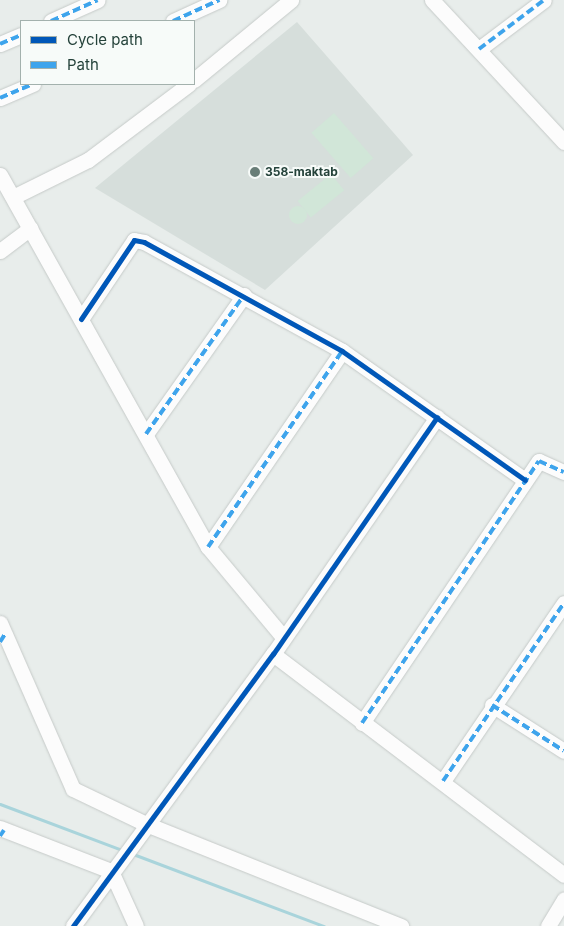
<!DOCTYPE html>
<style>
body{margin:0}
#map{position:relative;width:564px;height:926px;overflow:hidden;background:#e8edeb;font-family:Inter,sans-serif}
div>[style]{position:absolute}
.built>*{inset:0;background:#d6dedb}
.green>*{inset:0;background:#d1e6d8;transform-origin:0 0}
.round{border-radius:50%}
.stream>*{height:3px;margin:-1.5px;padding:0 1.5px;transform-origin:1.5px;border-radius:1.5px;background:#a9d4db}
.roads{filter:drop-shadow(0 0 1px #c5cac8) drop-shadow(0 0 1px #c5cac8)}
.minor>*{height:15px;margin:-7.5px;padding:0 7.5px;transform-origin:7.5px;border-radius:7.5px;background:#fcfcfc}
.quiet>*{height:4px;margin-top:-2px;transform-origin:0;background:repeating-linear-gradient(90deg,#3ea4ec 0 8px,transparent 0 12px)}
.cycleway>*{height:5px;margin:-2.5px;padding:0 2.5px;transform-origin:2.5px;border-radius:2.5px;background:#0057b8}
.dots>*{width:14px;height:14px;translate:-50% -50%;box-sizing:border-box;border:2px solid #f7fbf9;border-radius:50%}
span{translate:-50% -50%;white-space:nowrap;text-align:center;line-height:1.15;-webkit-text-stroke:4px #f7fbf9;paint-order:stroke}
.poi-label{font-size:12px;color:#24423a;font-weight:700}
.left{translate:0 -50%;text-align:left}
.legend{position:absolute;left:20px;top:20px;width:175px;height:65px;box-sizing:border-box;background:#f7fbf9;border:1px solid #a3b1ad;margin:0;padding:6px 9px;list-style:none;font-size:15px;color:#24423a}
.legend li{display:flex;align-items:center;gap:10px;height:25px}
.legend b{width:25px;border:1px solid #a3b1ad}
</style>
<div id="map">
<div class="built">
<div style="clip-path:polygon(297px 22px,413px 155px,265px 290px,95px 188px)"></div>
</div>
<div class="green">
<div style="left:334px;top:113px;width:60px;height:30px;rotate:49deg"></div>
<div style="left:331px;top:174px;width:21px;height:43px;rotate:51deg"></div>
<div class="round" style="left:289px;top:206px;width:18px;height:18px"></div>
</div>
<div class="stream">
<div style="left:0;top:804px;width:130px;rotate:20.7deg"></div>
<div style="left:133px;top:854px;width:204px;rotate:20.7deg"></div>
</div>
<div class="roads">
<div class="minor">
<div style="left:432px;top:0;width:194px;rotate:47.1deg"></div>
<div style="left:51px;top:21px;width:51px;rotate:-24.1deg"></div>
<div style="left:173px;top:21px;width:51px;rotate:-24.5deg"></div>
<div style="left:0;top:44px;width:23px;rotate:-23deg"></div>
<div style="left:479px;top:49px;width:81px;rotate:-37deg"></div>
<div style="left:194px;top:80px;width:126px;rotate:-39.5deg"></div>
<div style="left:0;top:98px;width:36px;rotate:-23deg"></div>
<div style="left:0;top:175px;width:426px;rotate:60.8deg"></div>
<div style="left:208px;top:547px;width:117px;rotate:50.2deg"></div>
<div style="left:13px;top:197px;width:84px;rotate:-26.3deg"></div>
<div style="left:88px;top:160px;width:126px;rotate:-37deg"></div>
<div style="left:0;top:251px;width:38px;rotate:-37deg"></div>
<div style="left:81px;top:319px;width:95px;rotate:-56.1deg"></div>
<div style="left:134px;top:240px;width:10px;rotate:11deg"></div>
<div style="left:144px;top:242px;width:226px;rotate:28.8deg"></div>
<div style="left:342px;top:351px;width:224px;rotate:35.2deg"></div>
<div style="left:146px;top:434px;width:170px;rotate:-54.8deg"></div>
<div style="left:208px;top:547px;width:237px;rotate:-55.6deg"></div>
<div style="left:0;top:623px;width:181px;rotate:66.3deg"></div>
<div style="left:73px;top:789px;width:81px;rotate:25.6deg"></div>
<div style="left:146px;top:824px;width:275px;rotate:21.8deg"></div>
<div style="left:273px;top:654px;width:365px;rotate:37.2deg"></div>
<div style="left:492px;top:705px;width:85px;rotate:32.6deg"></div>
<div style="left:362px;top:723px;width:316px;rotate:-56deg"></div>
<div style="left:539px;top:461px;width:27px;rotate:24deg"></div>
<div style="left:443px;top:781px;width:215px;rotate:-55.8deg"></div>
<div style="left:0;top:828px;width:119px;rotate:21.2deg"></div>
<div style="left:111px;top:871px;width:60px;rotate:65.6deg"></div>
<div style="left:73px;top:926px;width:338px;rotate:-53.7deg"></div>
<div style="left:273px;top:654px;width:288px;rotate:-55.3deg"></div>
<div style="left:548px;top:926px;width:31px;rotate:-59deg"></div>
</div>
</div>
<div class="quiet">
<div style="left:51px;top:21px;width:51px;rotate:-24.1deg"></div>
<div style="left:173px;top:21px;width:51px;rotate:-24.5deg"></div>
<div style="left:0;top:44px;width:23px;rotate:-23deg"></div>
<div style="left:479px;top:49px;width:81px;rotate:-37deg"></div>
<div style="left:0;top:98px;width:36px;rotate:-23deg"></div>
<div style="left:146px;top:434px;width:170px;rotate:-54.8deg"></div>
<div style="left:208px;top:547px;width:237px;rotate:-55.6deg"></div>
<div style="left:0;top:642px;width:9px;rotate:-58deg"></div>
<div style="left:492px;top:705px;width:85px;rotate:32.6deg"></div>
<div style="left:362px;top:723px;width:316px;rotate:-56deg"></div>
<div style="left:539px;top:461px;width:27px;rotate:24deg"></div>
<div style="left:443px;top:781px;width:215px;rotate:-55.8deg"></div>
<div style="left:0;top:836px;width:7px;rotate:-56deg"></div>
</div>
<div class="cycleway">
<div style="left:81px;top:319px;width:95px;rotate:-56.1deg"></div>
<div style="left:134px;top:240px;width:10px;rotate:11deg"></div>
<div style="left:144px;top:242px;width:226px;rotate:28.8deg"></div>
<div style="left:342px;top:351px;width:224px;rotate:35.2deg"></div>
<div style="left:73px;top:926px;width:338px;rotate:-53.7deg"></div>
<div style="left:273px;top:654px;width:288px;rotate:-55.3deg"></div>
</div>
<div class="dots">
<div style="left:255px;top:172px;background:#697e78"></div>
</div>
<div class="poi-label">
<span class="left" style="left:265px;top:172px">358-maktab</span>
</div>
<ul class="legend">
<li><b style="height:6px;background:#0057b8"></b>Cycle path</li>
<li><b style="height:6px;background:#3ea4ec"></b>Path</li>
</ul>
</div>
